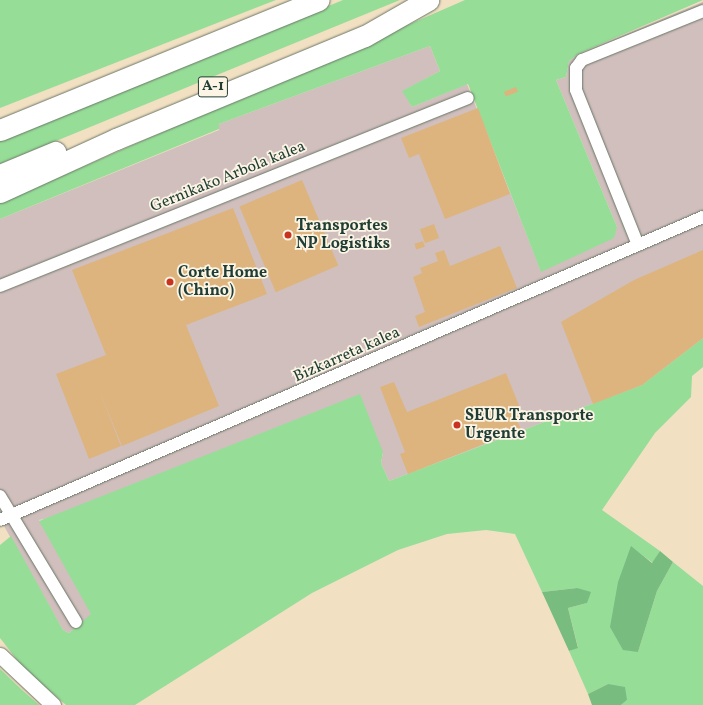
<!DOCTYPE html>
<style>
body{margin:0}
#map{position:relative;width:703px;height:705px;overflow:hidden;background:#f2e0c2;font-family:Vollkorn,serif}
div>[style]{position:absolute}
.industrial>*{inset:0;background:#d1bfbe}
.green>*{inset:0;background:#96dd97}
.forest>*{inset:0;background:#78bc80}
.building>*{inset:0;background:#ddb47d;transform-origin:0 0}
.roads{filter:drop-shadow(0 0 1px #697666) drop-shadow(0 0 1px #697666)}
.minor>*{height:12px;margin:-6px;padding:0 6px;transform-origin:6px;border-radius:6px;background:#fff}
.tertiary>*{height:15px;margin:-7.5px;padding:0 7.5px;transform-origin:7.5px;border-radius:7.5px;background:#fff}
.motorway>*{height:21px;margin:-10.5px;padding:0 10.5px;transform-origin:10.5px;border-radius:10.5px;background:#fff}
.dots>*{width:11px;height:11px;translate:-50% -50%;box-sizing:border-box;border:2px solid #fcf5e5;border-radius:50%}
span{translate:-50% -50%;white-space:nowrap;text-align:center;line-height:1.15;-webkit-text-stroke:3.5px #fcf5e5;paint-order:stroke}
.shield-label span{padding:1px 3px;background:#fcf5e5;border:1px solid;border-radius:3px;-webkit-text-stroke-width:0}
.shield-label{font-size:15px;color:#1f3d34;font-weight:700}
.street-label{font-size:16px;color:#1f3d34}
.poi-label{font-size:16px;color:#1f3d34;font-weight:700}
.left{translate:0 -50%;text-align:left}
</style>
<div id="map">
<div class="industrial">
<div style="clip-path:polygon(703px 2px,703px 338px,642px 385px,389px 481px,381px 463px,383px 452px,39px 520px,92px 614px,69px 633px,63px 630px,0 519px,0 219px,219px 130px,219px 124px,430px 46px,440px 71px,403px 91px,412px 107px,467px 84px,541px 271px,617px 227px,556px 80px,566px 77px,569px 61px,578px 54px)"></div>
</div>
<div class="green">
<div style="clip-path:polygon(0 0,276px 0,0 108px)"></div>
<div style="clip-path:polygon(343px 0,400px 0,0 164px,0 141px)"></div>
<div style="clip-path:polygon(465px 0,703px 0,578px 54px,569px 61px,566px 77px,556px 80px,617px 227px,614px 238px,541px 272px,468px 84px,412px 107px,402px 91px,440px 71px,430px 46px,219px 124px,219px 129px,0 219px,0 203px)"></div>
<div style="clip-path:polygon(703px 338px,703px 367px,692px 376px,691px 397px,655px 433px,602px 510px,660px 551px,653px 563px,631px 547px,638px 652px,657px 591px,673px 562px,703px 586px,703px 705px,621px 705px,627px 700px,608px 684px,588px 694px,569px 651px,578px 647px,568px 608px,587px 603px,577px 588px,542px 592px,515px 534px,486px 530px,447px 534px,398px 550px,312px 593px,135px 705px,66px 705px,25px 670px,0 638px,0 545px,11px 536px,63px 630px,69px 633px,91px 614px,39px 521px,360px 394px,383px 452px,381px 463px,389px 481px,642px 385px)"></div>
<div style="clip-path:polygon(0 669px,22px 690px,39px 705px,0 705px)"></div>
</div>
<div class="forest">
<div style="clip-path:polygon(631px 546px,652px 563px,660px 551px,673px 562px,657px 591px,638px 652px,623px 650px,610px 627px,618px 582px)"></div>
<div style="clip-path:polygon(577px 588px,591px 592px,587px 603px,568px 608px,578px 648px,569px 651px,542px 592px)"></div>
<div style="clip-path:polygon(608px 684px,625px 687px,627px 700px,621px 705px,592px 705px,588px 694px)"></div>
</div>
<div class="building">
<div style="left:516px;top:87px;width:5px;height:13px;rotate:68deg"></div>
<div style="clip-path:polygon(478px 108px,510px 194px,445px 219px,419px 154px,409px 158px,401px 138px)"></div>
<div style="left:302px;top:180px;width:93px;height:68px;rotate:67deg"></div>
<div style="clip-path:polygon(233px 208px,267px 294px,186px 325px,219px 406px,122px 446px,98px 388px,121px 446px,89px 459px,56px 374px,106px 355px,72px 270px)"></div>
<div style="left:434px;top:224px;width:15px;height:15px;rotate:70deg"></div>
<div style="left:423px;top:241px;width:6px;height:9px;rotate:72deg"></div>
<div style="clip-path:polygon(500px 246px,517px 288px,419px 327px,415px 316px,425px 312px,413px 277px,422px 273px,420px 268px,438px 261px,435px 253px,444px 250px,450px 266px)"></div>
<div style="clip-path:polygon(703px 250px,703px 338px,642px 385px,593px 404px,561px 322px,634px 280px)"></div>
<div style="clip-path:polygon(506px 373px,524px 418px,517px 421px,521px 429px,408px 474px,400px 454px,405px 452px,380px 387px,394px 382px,407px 412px)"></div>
</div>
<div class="roads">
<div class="minor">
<div style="left:638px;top:245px;width:167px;rotate:-111.8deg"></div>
<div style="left:576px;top:90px;width:22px;rotate:-90deg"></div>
<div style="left:576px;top:68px;width:10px;rotate:-53deg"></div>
<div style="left:582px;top:60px;width:131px;rotate:-22deg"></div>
<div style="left:0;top:286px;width:504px;rotate:-21.89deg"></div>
<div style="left:0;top:496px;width:147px;rotate:58.9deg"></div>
<div style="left:0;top:520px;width:766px;rotate:-23.32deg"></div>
</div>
<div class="tertiary">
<div style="left:0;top:655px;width:73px;rotate:43.3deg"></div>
</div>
<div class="motorway">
<div style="left:0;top:130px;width:344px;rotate:-22.2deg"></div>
<div style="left:0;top:175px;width:60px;rotate:-22.7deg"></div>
<div style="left:0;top:192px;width:128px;rotate:-24.6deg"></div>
<div style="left:116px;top:139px;width:269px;rotate:-22.5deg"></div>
<div style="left:365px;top:36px;width:73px;rotate:-29.7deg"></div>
</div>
</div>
<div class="dots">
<div style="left:288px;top:235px;background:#c8321e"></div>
<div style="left:170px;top:282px;background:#c8321e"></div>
<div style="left:457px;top:425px;background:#c8321e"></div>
</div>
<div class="shield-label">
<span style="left:213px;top:87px">A-1</span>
</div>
<div class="street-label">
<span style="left:228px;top:177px;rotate:-22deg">Gernikako Arbola kalea</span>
<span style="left:347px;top:355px;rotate:-24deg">Bizkarreta kalea</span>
</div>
<div class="poi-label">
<span class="left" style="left:296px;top:235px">Transportes<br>NP Logistiks</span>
<span class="left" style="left:178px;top:282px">Corte Home<br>(Chino)</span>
<span class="left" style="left:465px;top:425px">SEUR Transporte<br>Urgente</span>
</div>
</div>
